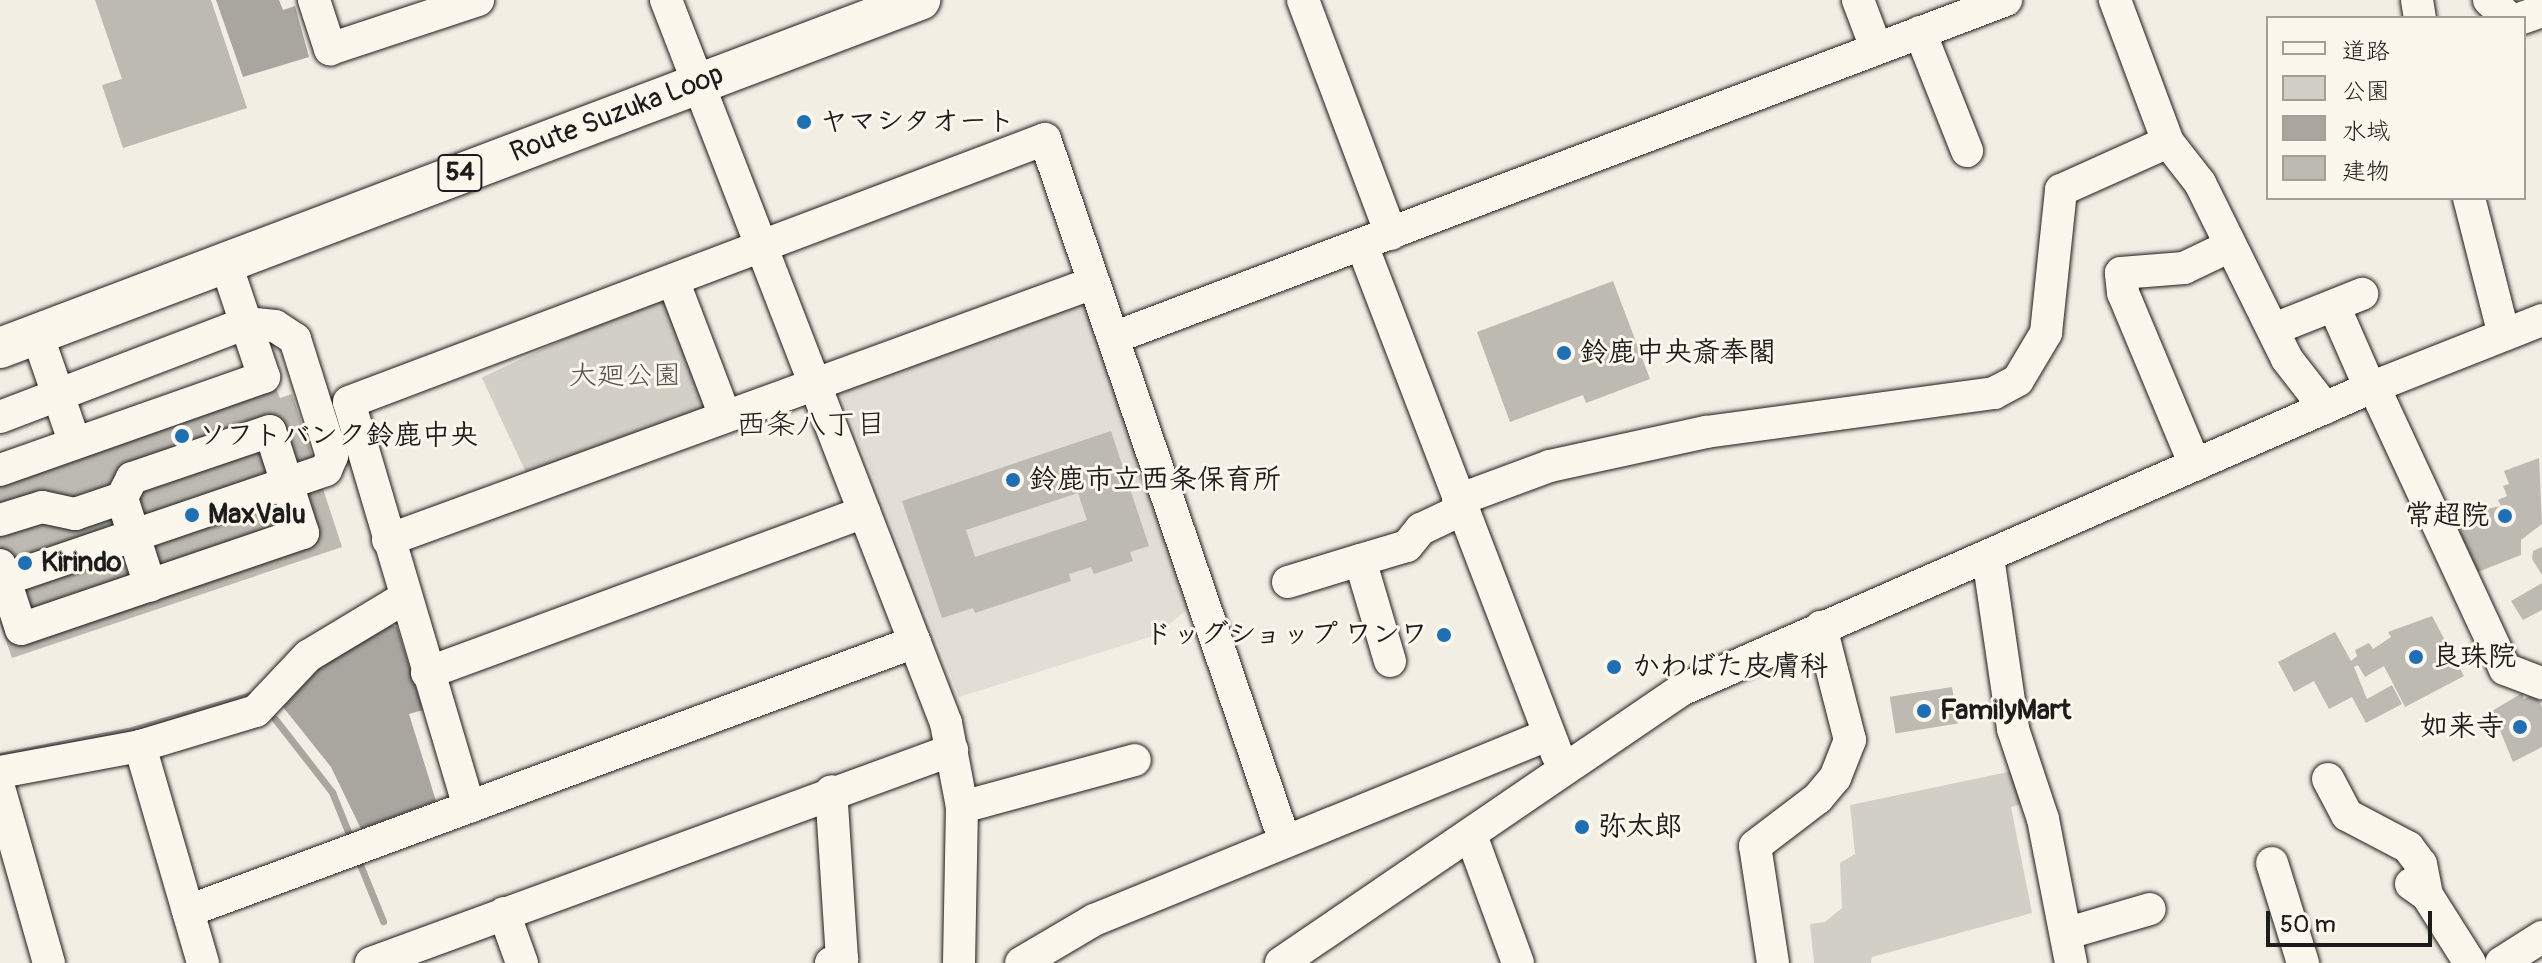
<!DOCTYPE html>
<meta charset="utf-8">
<style>
body{margin:0}
#map{position:relative;width:2542px;height:963px;overflow:hidden;background:#f2eee4;font-family:Pangolin,"Klee One",sans-serif}
div>[style]{position:absolute}
.built>*{inset:0;background:#e2ded5}
.green>*{inset:0;background:#d2cfc6;transform-origin:0 0}
.water>*{inset:0;background:#a9a6a0}
.stream>*{height:7px;margin:-3.5px;padding:0 3.5px;transform-origin:3.5px;border-radius:3.5px;background:#a9a6a0}
.building>*{inset:0;background:#bdbab1;transform-origin:0 0}
.roads{filter:drop-shadow(0 0 2px #1c1c1c) drop-shadow(0 0 2px #1c1c1c)}
.minor>*{height:32px;margin:-16px;padding:0 16px;transform-origin:16px;border-radius:16px;background:#fbf7ec}
.major>*{height:40px;margin:-20px;padding:0 20px;transform-origin:20px;border-radius:20px;background:#fbf7ec}
.dots>*{width:22px;height:22px;translate:-50% -50%;box-sizing:border-box;border:4px solid #fbf7ec;border-radius:50%}
span{translate:-50% -50%;white-space:nowrap;text-align:center;line-height:1.15;-webkit-text-stroke:6px #fbf7ec;paint-order:stroke}
.shield-label span{padding:2px 6px;background:#fbf7ec;border:2px solid;border-radius:6px;-webkit-text-stroke-width:0}
.shield-label{font-size:26px;color:#1c1c1c;font-weight:700}
.street-label{font-size:28px;color:#1c1c1c}
.poi-label{font-size:28px;color:#1c1c1c;font-weight:700}
.left{translate:0 -50%;text-align:left}
.right{translate:-100% -50%;text-align:right}
.park-label{font-size:28px;color:#53524f}
.neighbourhood-label{font-size:30px;color:#1c1c1c}
.legend{position:absolute;left:2266px;top:16px;width:260px;height:184px;box-sizing:border-box;background:#fbf7ec;border:2px solid #a29f99;margin:0;padding:10px 14px;list-style:none;font-size:24px;color:#1c1c1c}
.legend li{display:flex;align-items:center;gap:16px;height:40px}
.legend b{width:40px;border:2px solid #a29f99}
.scale{position:absolute;left:2266px;top:911px;width:166px;height:36px;box-sizing:border-box;border:4px solid #1c1c1c;border-top:0;padding-left:10px;font-size:24px;line-height:28px;white-space:nowrap;color:#1c1c1c;-webkit-text-stroke:6px #fbf7ec;paint-order:stroke}
</style>
<div id="map">
<div class="built">
<div style="clip-path:polygon(1091px 300px,1194px 604px,1156px 635px,959px 697px,841px 395px,847px 382px)"></div>
</div>
<div class="green">
<div style="left:663px;top:293px;width:122px;height:200px;rotate:65deg"></div>
<div style="clip-path:polygon(2013px 771px,2025px 803px,2011px 807px,2032px 913px,1872px 957px,1871px 963px,1814px 963px,1810px 924px,1825px 922px,1842px 908px,1840px 863px,1855px 854px,1850px 805px)"></div>
</div>
<div class="water">
<div style="clip-path:polygon(216px 0,279px 0,283px 10px,295px 6px,309px 57px,243px 77px)"></div>
<div style="clip-path:polygon(392px 625px,397px 627px,423px 710px,409px 714px,436px 801px,361px 829px,331px 767px,283px 707px,322px 665px)"></div>
</div>
<div class="stream">
<div style="left:275px;top:719px;width:93px;rotate:52deg"></div>
<div style="left:332px;top:792px;width:51px;rotate:68deg"></div>
<div style="left:0;top:756px;width:130px;rotate:-11.1deg"></div>
<div style="left:128px;top:731px;width:131px;rotate:-16.4deg"></div>
<div style="left:359px;top:862px;width:64px;rotate:67.9deg"></div>
</div>
<div class="building">
<div style="clip-path:polygon(95px 0,211px 0,247px 108px,123px 148px,102px 85px,122px 79px)"></div>
<div style="clip-path:polygon(1613px 281px,1650px 379px,1586px 403px,1583px 395px,1510px 422px,1477px 332px)"></div>
<div style="clip-path:polygon(276px 388px,280px 398px,292px 394px,342px 547px,12px 658px,0 623px,0 481px)"></div>
<div style="clip-path:polygon(evenodd,1111px 431px,1149px 546px,1130px 552px,1133px 561px,1094px 574px,1091px 567px,1069px 574px,1071px 581px,975px 613px,973px 608px,942px 618px,902px 501px,1111px 431px,1078px 493px,1087px 520px,975px 557px,966px 530px,1078px 493px)"></div>
<div style="clip-path:polygon(2539px 458px,2542px 524px,2521px 540px,2521px 555px,2478px 572px,2456px 524px,2469px 519px,2466px 513px,2501px 506px,2498px 500px,2507px 496px,2503px 486px,2509px 484px,2504px 471px)"></div>
<div style="clip-path:polygon(2542px 547px,2542px 575px,2532px 559px,2533px 551px)"></div>
<div style="clip-path:polygon(2542px 583px,2542px 610px,2523px 620px,2511px 601px)"></div>
<div style="clip-path:polygon(2432px 616px,2464px 676px,2405px 707px,2384px 666px,2365px 677px,2358px 665px,2354px 667px,2367px 699px,2392px 685px,2402px 704px,2366px 723px,2352px 697px,2329px 709px,2314px 681px,2294px 692px,2278px 662px,2335px 632px,2351px 661px,2357px 656px,2355px 650px,2369px 643px,2373px 649px,2391px 637px,2388px 632px)"></div>
<div style="left:1952px;top:687px;width:37px;height:63px;rotate:81deg"></div>
<div style="clip-path:polygon(2522px 693px,2524px 699px,2536px 693px,2542px 707px,2542px 747px,2513px 762px,2492px 711px)"></div>
</div>
<div class="roads">
<div class="minor">
<div style="left:314px;top:0;width:52px;rotate:71.9deg"></div>
<div style="left:330px;top:49px;width:156px;rotate:-18.3deg"></div>
<div style="left:666px;top:0;width:775px;rotate:68.83deg"></div>
<div style="left:946px;top:723px;width:86px;rotate:79.2deg"></div>
<div style="left:962px;top:807px;width:156px;rotate:91.1deg"></div>
<div style="left:1303px;top:0;width:250px;rotate:69.4deg"></div>
<div style="left:1858px;top:0;width:51px;rotate:69.4deg"></div>
<div style="left:2417px;top:0;width:18px;rotate:81deg"></div>
<div style="left:2489px;top:0;width:27px;rotate:42deg"></div>
<div style="left:2522px;top:18px;width:21px;rotate:-19deg"></div>
<div style="left:1920px;top:32px;width:128px;rotate:68.4deg"></div>
<div style="left:2168px;top:142px;width:52px;rotate:52deg"></div>
<div style="left:2200px;top:183px;width:196px;rotate:63.7deg"></div>
<div style="left:2287px;top:359px;width:62px;rotate:52.2deg"></div>
<div style="left:2469px;top:198px;width:141px;rotate:75.7deg"></div>
<div style="left:1362px;top:245px;width:545px;rotate:69.04deg"></div>
<div style="left:673px;top:280px;width:146px;rotate:69.1deg"></div>
<div style="left:2334px;top:306px;width:90px;rotate:66.3deg"></div>
<div style="left:2274px;top:329px;width:95px;rotate:-21.7deg"></div>
<div style="left:37px;top:334px;width:113px;rotate:70.9deg"></div>
<div style="left:1113px;top:338px;width:955px;rotate:-20.73deg"></div>
<div style="left:2374px;top:387px;width:311px;rotate:65.1deg"></div>
<div style="left:2505px;top:669px;width:40px;rotate:21deg"></div>
<div style="left:0;top:417px;width:263px;rotate:-20.9deg"></div>
<div style="left:246px;top:323px;width:29px;rotate:6deg"></div>
<div style="left:275px;top:326px;width:24px;rotate:33deg"></div>
<div style="left:295px;top:339px;width:123px;rotate:72.5deg"></div>
<div style="left:332px;top:456px;width:15px;rotate:113deg"></div>
<div style="left:326px;top:470px;width:339px;rotate:161.2deg"></div>
<div style="left:2195px;top:465px;width:186px;rotate:-112.7deg"></div>
<div style="left:2123px;top:293px;width:20px;rotate:-96deg"></div>
<div style="left:2121px;top:273px;width:63px;rotate:-4.5deg"></div>
<div style="left:2184px;top:268px;width:51px;rotate:-25.6deg"></div>
<div style="left:0;top:470px;width:280px;rotate:-19.4deg"></div>
<div style="left:264px;top:377px;width:122px;rotate:-108.6deg"></div>
<div style="left:1458px;top:500px;width:98px;rotate:-20.3deg"></div>
<div style="left:1550px;top:466px;width:160px;rotate:-12.3deg"></div>
<div style="left:1706px;top:432px;width:291px;rotate:-7.7deg"></div>
<div style="left:1994px;top:393px;width:27px;rotate:-28deg"></div>
<div style="left:2018px;top:380px;width:55px;rotate:-59.2deg"></div>
<div style="left:2046px;top:333px;width:144px;rotate:-84deg"></div>
<div style="left:2061px;top:190px;width:117px;rotate:-24.2deg"></div>
<div style="left:2168px;top:142px;width:152px;rotate:-110.5deg"></div>
<div style="left:0;top:520px;width:44px;rotate:-17.2deg"></div>
<div style="left:42px;top:507px;width:34px;rotate:12deg"></div>
<div style="left:75px;top:514px;width:50px;rotate:-18.8deg"></div>
<div style="left:388px;top:540px;width:750px;rotate:-20.03deg"></div>
<div style="left:1988px;top:557px;width:174px;rotate:81.7deg"></div>
<div style="left:2013px;top:729px;width:95px;rotate:71.6deg"></div>
<div style="left:2043px;top:819px;width:147px;rotate:79deg"></div>
<div style="left:0;top:565px;width:67px;rotate:71.8deg"></div>
<div style="left:21px;top:629px;width:298px;rotate:-18.8deg"></div>
<div style="left:303px;top:533px;width:107px;rotate:-107.9deg"></div>
<div style="left:270px;top:431px;width:146px;rotate:161.2deg"></div>
<div style="left:132px;top:478px;width:22px;rotate:117deg"></div>
<div style="left:122px;top:498px;width:92px;rotate:72.3deg"></div>
<div style="left:1288px;top:582px;width:75px;rotate:-17deg"></div>
<div style="left:1390px;top:661px;width:105px;rotate:-106.5deg"></div>
<div style="left:1360px;top:560px;width:49px;rotate:-16.6deg"></div>
<div style="left:1407px;top:546px;width:22px;rotate:-51deg"></div>
<div style="left:1421px;top:529px;width:44px;rotate:-25.4deg"></div>
<div style="left:427px;top:673px;width:466px;rotate:-20.2deg"></div>
<div style="left:140px;top:746px;width:226px;rotate:73.8deg"></div>
<div style="left:0;top:772px;width:142px;rotate:-10.5deg"></div>
<div style="left:140px;top:746px;width:121px;rotate:-16.8deg"></div>
<div style="left:256px;top:711px;width:76px;rotate:-46.6deg"></div>
<div style="left:308px;top:656px;width:111px;rotate:-31deg"></div>
<div style="left:2328px;top:779px;width:41px;rotate:62.2deg"></div>
<div style="left:2347px;top:815px;width:69px;rotate:27.7deg"></div>
<div style="left:2408px;top:847px;width:21px;rotate:53deg"></div>
<div style="left:2421px;top:864px;width:32px;rotate:79deg"></div>
<div style="left:0;top:791px;width:179px;rotate:74.1deg"></div>
<div style="left:469px;top:807px;width:422px;rotate:-106.5deg"></div>
<div style="left:349px;top:402px;width:744px;rotate:-20.7deg"></div>
<div style="left:1045px;top:139px;width:740px;rotate:71.15deg"></div>
<div style="left:962px;top:807px;width:179px;rotate:-15.2deg"></div>
<div style="left:1471px;top:835px;width:136px;rotate:69.8deg"></div>
<div style="left:2272px;top:863px;width:105px;rotate:72.8deg"></div>
<div style="left:2411px;top:884px;width:19px;rotate:35deg"></div>
<div style="left:2427px;top:895px;width:80px;rotate:57.7deg"></div>
<div style="left:188px;top:911px;width:775px;rotate:-20.31deg"></div>
<div style="left:504px;top:913px;width:53px;rotate:70.2deg"></div>
<div style="left:2068px;top:933px;width:85px;rotate:-16.3deg"></div>
<div style="left:371px;top:963px;width:619px;rotate:-20.13deg"></div>
<div style="left:831px;top:963px;width:12px;rotate:-20deg"></div>
<div style="left:842px;top:959px;width:168px;rotate:-93.7deg"></div>
<div style="left:1021px;top:963px;width:85px;rotate:-30.5deg"></div>
<div style="left:1094px;top:920px;width:489px;rotate:-22.2deg"></div>
<div style="left:1281px;top:963px;width:484px;rotate:-34.3deg"></div>
<div style="left:1681px;top:690px;width:752px;rotate:-23.67deg"></div>
<div style="left:2370px;top:388px;width:185px;rotate:-21.6deg"></div>
<div style="left:1773px;top:963px;width:118px;rotate:-98.7deg"></div>
<div style="left:1755px;top:846px;width:79px;rotate:-37.3deg"></div>
<div style="left:1818px;top:798px;width:26px;rotate:-50deg"></div>
<div style="left:1835px;top:778px;width:41px;rotate:-68.5deg"></div>
<div style="left:1850px;top:740px;width:117px;rotate:-104.4deg"></div>
<div style="left:2501px;top:963px;width:49px;rotate:-32.4deg"></div>
</div>
<div class="major">
<div style="left:0;top:348px;width:984px;rotate:-20.72deg"></div>
</div>
</div>
<div class="dots">
<div style="left:804px;top:122px;background:#1f6fb2"></div>
<div style="left:1564px;top:353px;background:#1f6fb2"></div>
<div style="left:182px;top:436px;background:#1f6fb2"></div>
<div style="left:1013px;top:480px;background:#1f6fb2"></div>
<div style="left:192px;top:515px;background:#1f6fb2"></div>
<div style="left:2505px;top:516px;background:#1f6fb2"></div>
<div style="left:25px;top:563px;background:#1f6fb2"></div>
<div style="left:1444px;top:635px;background:#1f6fb2"></div>
<div style="left:2416px;top:657px;background:#1f6fb2"></div>
<div style="left:1614px;top:667px;background:#1f6fb2"></div>
<div style="left:1924px;top:711px;background:#1f6fb2"></div>
<div style="left:2520px;top:727px;background:#1f6fb2"></div>
<div style="left:1582px;top:827px;background:#1f6fb2"></div>
</div>
<div class="shield-label">
<span style="left:460px;top:173px">54</span>
</div>
<div class="street-label">
<span style="left:617px;top:114px;rotate:-21deg">Route Suzuka Loop</span>
</div>
<div class="poi-label">
<span class="left" style="left:820px;top:122px">ヤマシタオート</span>
<span class="left" style="left:1580px;top:353px">鈴鹿中央斎奉閣</span>
<span class="left" style="left:198px;top:436px">ソフトバンク鈴鹿中央</span>
<span class="left" style="left:1029px;top:480px">鈴鹿市立西条保育所</span>
<span class="left" style="left:208px;top:515px">MaxValu</span>
<span class="right" style="left:2489px;top:516px">常超院</span>
<span class="left" style="left:41px;top:563px">Kirindo</span>
<span class="right" style="left:1428px;top:635px">ドッグショップ ワンワ</span>
<span class="left" style="left:2432px;top:657px">良珠院</span>
<span class="left" style="left:1632px;top:667px">かわばた皮膚科</span>
<span class="left" style="left:1940px;top:711px">FamilyMart</span>
<span class="right" style="left:2504px;top:727px">如来寺</span>
<span class="left" style="left:1598px;top:827px">弥太郎</span>
</div>
<div class="park-label">
<span style="left:625px;top:376px">大廻公園</span>
</div>
<div class="neighbourhood-label">
<span style="left:811px;top:425px">西条八丁目</span>
</div>
<ul class="legend">
<li><b style="height:10px;background:#fbf7ec"></b>道路</li>
<li><b style="height:22px;background:#d2cfc6"></b>公園</li>
<li><b style="height:22px;background:#a9a6a0"></b>水域</li>
<li><b style="height:22px;background:#bdbab1"></b>建物</li>
</ul>
<div class="scale">50 m</div>
</div>
